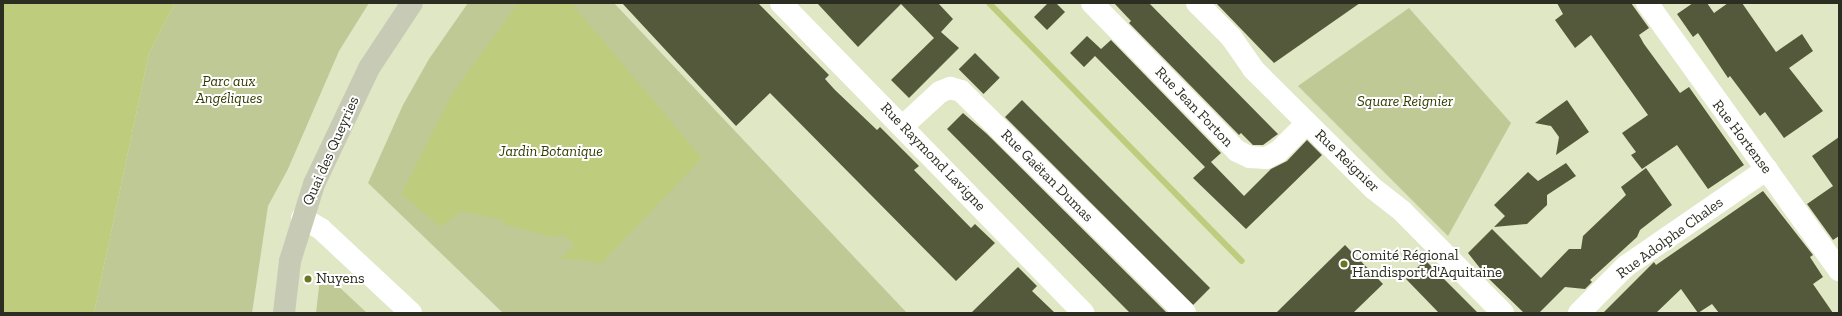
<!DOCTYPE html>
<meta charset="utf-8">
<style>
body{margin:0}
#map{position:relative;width:1842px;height:316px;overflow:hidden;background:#dfe7c5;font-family:"Zilla Slab",serif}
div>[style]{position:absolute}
.green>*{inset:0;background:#bfc995}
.water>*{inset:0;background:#becc7e}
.stream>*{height:6px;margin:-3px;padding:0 3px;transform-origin:3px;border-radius:3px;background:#becc7e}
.building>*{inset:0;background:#54593c;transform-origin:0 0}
.street>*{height:22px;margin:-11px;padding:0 11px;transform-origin:11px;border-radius:11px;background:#fff}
.secondary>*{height:22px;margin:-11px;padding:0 11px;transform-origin:11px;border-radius:11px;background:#c7cbb5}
.dots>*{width:11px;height:11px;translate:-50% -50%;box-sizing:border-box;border:2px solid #fff;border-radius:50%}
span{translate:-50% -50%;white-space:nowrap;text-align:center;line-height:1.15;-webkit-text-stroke:4px #fff;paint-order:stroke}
.park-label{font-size:15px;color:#343c00;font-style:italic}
.street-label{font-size:15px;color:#2c2e21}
.poi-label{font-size:15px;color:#2c2e21}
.left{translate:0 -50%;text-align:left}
.frame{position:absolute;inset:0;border:4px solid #2c2e21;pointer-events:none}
</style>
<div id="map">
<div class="green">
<div style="clip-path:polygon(175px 3px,369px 3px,339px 51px,288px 169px,268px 206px,252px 313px,94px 313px,149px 53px)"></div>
<div style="clip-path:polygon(468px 3px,614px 3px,907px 313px,503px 313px,368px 183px,403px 105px,429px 59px)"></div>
<div style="clip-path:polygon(1409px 8px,1511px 123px,1448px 236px,1298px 86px)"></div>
<div style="clip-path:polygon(321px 270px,367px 313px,316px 313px)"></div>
</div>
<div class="water">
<div style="clip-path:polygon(3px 3px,175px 3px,149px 53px,94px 313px,3px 313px)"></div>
<div style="clip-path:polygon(518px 3px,571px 3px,702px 158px,601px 264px,578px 259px,560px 259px,575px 245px,563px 235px,552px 237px,506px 225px,501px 220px,461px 211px,441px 227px,401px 194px,452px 94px)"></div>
</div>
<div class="stream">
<div style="left:989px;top:3px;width:361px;rotate:45.6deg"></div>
</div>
<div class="building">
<div style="clip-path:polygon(622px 3px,758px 3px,829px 75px,825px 79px,835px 90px,877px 130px,880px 127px,919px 166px,914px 170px,971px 228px,975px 224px,995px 243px,956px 281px,770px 93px,736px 126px)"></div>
<div style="clip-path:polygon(817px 3px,938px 3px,953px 19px,941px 32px,959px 48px,909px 98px,891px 80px,934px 38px,901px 4px,858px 47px)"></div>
<div style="clip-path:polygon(1048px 3px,1056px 3px,1065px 12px,1047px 30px,1034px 17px)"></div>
<div style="clip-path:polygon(1114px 3px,1149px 3px,1278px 134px,1263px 145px,1253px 145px,1241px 133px,1239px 135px,1129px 23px,1131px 21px)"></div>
<div style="clip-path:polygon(1216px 3px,1360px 3px,1274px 63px)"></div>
<div style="clip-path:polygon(1557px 3px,1631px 3px,1649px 28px,1639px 35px,1644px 44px,1680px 93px,1689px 87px,1744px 165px,1708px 189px,1677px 145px,1642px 169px,1631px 155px,1636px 152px,1622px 133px,1648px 115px,1591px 35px,1575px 48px,1555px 20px,1563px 14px)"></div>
<div style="clip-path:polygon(1693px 3px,1707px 3px,1714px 13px,1728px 3px,1742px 3px,1776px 52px,1802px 34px,1813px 51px,1789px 68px,1823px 111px,1784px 138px,1765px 112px,1760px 116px,1730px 76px,1728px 78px,1698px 33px,1693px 37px,1677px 14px)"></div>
<div style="clip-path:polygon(1087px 36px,1101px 49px,1111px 40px,1221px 153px,1211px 162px,1244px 196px,1271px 169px,1287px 161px,1307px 140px,1322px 155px,1246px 229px,1193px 178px,1205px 167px,1095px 56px,1084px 67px,1070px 53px)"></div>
<div style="left:975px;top:53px;width:35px;height:23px;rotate:45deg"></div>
<div style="left:1022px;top:100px;width:266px;height:24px;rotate:45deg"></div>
<div style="clip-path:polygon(1567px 100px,1589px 132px,1556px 155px,1559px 137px,1551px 126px,1535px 123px)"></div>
<div style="clip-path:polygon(963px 113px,987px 134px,1167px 313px,1130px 313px,947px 129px)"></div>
<div style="clip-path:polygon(1839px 137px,1839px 236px,1833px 240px,1807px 204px,1833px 186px,1812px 156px)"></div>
<div style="clip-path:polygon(1566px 163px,1576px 176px,1547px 195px,1547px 205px,1527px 224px,1494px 227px,1505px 216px,1494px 205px,1528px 172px,1538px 181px)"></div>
<div style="clip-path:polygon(1646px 168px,1672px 205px,1640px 230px,1637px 237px,1590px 280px,1592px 282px,1585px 289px,1565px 287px,1539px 313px,1524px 313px,1487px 277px,1468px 253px,1492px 229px,1541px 278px,1569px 249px,1581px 249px,1583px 236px,1626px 195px,1621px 187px)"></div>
<div style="clip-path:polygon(1763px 191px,1813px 255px,1810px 257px,1823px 277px,1813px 284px,1833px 313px,1719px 313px,1712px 304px,1698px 313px,1681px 289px,1656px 313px,1603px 313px,1654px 262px,1656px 265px)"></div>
<div style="clip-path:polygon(1345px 245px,1383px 284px,1353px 313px,1276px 313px)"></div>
<div style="clip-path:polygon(1425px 260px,1478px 313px,1439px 313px,1406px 279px)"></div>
<div style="clip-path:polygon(1018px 267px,1037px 286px,1032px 291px,1055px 313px,971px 313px)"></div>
</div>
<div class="street">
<div style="left:781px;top:3px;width:433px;rotate:45.7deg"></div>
<div style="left:1092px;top:3px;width:207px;rotate:45.6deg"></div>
<div style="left:1237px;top:151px;width:14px;rotate:25deg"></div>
<div style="left:1250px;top:157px;width:16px;rotate:4deg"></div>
<div style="left:1266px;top:158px;width:13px;rotate:-27deg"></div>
<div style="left:1278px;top:152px;width:41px;rotate:-45deg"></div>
<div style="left:1197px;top:3px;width:48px;rotate:45deg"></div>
<div style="left:1231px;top:37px;width:39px;rotate:55deg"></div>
<div style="left:1253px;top:69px;width:170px;rotate:44.8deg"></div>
<div style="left:1374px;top:189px;width:36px;rotate:38deg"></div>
<div style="left:1402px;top:211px;width:144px;rotate:45.3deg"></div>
<div style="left:1647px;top:3px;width:329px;rotate:54.3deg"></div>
<div style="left:903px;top:126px;width:50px;rotate:-42.6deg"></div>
<div style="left:940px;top:92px;width:11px;rotate:-22deg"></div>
<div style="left:950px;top:88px;width:11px;rotate:15deg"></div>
<div style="left:961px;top:91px;width:315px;rotate:44.7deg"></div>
<div style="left:302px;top:218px;width:22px;rotate:30deg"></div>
<div style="left:321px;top:229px;width:123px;rotate:43deg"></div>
<div style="left:1579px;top:313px;width:66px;rotate:-45deg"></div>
<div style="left:1626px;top:266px;width:171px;rotate:-34.5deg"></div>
</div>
<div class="secondary">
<div style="left:284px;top:313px;width:52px;rotate:-83.4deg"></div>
<div style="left:290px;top:261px;width:81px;rotate:-72.7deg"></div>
<div style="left:314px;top:184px;width:128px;rotate:-64.6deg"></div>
<div style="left:369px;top:68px;width:78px;rotate:-56.5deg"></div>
</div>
<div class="dots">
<div style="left:1344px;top:264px;background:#6a7621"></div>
<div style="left:308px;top:279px;background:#6a7621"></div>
</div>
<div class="park-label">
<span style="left:229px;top:90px">Parc aux<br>Angéliques</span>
<span style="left:1405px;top:102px">Square Reignier</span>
<span style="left:551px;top:152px">Jardin Botanique</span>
</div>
<div class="street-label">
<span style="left:1194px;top:107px;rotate:46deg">Rue Jean Forton</span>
<span style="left:1742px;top:137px;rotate:53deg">Rue Hortense</span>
<span style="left:331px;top:151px;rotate:-66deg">Quai des Queyries</span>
<span style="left:933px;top:157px;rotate:46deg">Rue Raymond Lavigne</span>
<span style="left:1347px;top:161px;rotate:44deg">Rue Reignier</span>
<span style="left:1047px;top:176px;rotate:45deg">Rue Gaëtan Dumas</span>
<span style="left:1670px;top:238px;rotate:-36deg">Rue Adolphe Chales</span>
</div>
<div class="poi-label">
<span class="left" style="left:1352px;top:264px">Comité Régional<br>Handisport d'Aquitaine</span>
<span class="left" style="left:316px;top:279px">Nuyens</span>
</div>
<div class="frame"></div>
</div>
